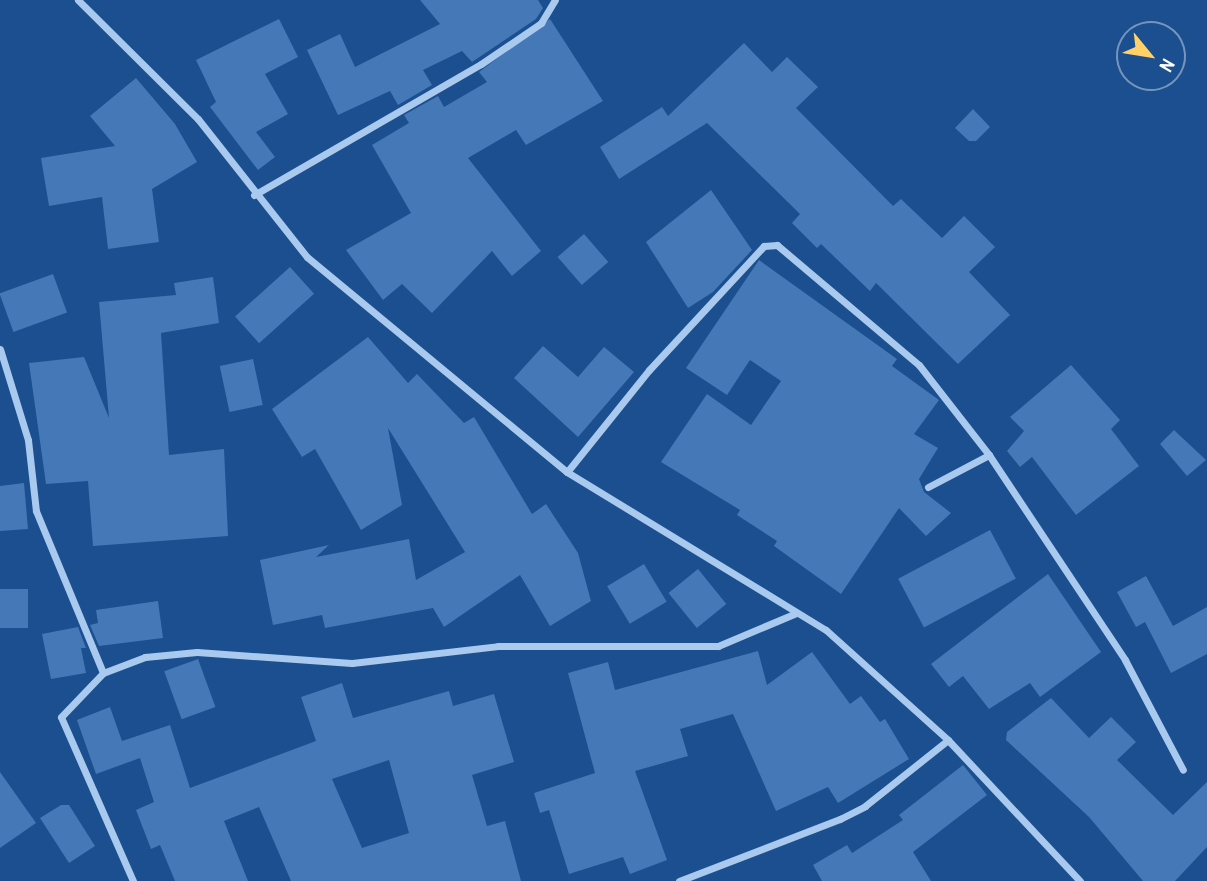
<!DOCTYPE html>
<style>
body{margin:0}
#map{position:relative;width:1207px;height:881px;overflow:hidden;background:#1b4f8f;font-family:"Archivo Narrow",sans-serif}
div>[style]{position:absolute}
.building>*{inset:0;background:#4478b7;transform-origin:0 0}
.minor>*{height:7px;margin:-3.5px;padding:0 3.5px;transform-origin:3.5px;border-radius:3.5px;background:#a9c9ee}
span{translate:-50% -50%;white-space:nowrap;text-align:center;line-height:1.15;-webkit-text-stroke:7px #1b4f8f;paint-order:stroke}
.north{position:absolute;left:1116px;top:21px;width:70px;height:70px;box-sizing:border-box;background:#1b4f8f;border:2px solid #7695bc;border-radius:50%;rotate:120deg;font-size:19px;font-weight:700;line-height:28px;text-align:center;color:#fff}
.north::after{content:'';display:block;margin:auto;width:24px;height:32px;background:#ffd166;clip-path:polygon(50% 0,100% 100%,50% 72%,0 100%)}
</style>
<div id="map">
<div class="building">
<div style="clip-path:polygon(420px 0,538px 0,543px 8px,536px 19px,472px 62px,462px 51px,423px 70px,432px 85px,398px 105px,390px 91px,338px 115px,307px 50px,340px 34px,355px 67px,440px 24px)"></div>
<div style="clip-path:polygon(279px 19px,298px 57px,265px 74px,288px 114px,256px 132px,275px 157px,258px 170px,210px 107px,216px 102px,196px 60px)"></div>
<div style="clip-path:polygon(550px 19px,603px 101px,526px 145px,516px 130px,468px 158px,541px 251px,512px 276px,492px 251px,432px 313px,402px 284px,383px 300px,346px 250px,411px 213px,372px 145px,409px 123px,404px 115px,438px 96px,444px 107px,487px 82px,479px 72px)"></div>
<div style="clip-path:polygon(744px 43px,772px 72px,787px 57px,818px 87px,796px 108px,893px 206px,901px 199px,942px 238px,964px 216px,995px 247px,969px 272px,1010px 315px,958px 364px,876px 283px,870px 291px,821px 244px,817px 248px,792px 223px,800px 214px,707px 123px,619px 179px,600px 147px,662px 107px,668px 116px)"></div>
<div style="clip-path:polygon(136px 78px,175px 124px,197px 162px,152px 189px,159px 242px,108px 249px,102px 197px,49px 206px,41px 158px,115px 146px,90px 116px)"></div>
<div style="clip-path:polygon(973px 109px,990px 127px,976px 141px,969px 141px,955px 128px)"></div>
<div style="clip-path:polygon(711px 190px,752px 250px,713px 292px,688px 308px,646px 242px)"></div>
<div style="left:584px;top:234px;width:37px;height:35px;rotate:49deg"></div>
<div style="clip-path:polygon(759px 260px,897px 359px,892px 366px,939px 400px,914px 434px,938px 448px,919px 479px,924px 492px,951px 513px,926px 536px,899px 508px,841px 594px,774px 546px,777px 541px,737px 515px,740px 510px,661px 462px,707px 394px,751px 425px,781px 381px,750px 360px,727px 395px,686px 368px)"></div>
<div style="left:290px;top:267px;width:36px;height:74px;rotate:48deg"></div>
<div style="left:53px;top:274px;width:41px;height:57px;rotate:70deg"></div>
<div style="clip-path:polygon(213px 277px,219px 323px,161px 333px,169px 455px,224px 449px,228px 536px,93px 546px,88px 481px,46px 484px,29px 363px,84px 357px,109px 418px,99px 302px,176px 295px,174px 283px)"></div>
<div style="clip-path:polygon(368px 337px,408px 383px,417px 374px,464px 423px,474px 417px,532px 514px,546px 504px,578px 553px,591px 601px,550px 626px,520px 575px,444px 627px,433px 608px,325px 628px,322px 615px,273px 625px,260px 560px,329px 545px,316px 557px,409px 539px,416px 580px,465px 552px,388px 428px,402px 505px,361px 530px,315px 449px,302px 457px,272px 409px)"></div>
<div style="clip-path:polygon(543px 346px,578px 377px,604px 347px,634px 372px,578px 437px,514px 378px)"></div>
<div style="left:253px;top:359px;width:47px;height:34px;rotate:78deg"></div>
<div style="clip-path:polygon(1071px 365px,1120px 420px,1111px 429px,1139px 466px,1076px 515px,1032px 457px,1020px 467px,1007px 451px,1024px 431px,1010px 417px)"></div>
<div style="clip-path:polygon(1174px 430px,1206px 460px,1187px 476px,1160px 444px)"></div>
<div style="clip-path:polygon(24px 483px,28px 529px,0 531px,0 486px)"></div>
<div style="left:990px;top:530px;width:55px;height:104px;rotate:62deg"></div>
<div style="left:644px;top:564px;width:44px;height:43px;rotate:59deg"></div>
<div style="left:698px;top:569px;width:45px;height:38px;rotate:51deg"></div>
<div style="clip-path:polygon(1048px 574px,1101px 652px,1040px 697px,1030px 683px,989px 709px,963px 676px,949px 687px,931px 664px)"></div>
<div style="clip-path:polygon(1146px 576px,1173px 626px,1207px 607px,1207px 654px,1171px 673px,1145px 622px,1136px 627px,1117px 592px)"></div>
<div style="left:0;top:589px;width:28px;height:39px"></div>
<div style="clip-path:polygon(158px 601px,163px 638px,99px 646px,90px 625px,98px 623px,96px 610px)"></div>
<div style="clip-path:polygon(78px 627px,86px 648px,81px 648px,86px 673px,51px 679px,42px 634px)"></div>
<div style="clip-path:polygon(758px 651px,767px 685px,812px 652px,850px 704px,861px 696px,880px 722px,885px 719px,909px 759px,838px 803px,828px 787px,776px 811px,733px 714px,680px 729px,688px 756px,635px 771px,667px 860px,630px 874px,623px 857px,569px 874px,549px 810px,540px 813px,534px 793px,595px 773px,568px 673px,608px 662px,615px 690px)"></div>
<div style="left:198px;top:659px;width:51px;height:36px;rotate:70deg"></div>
<div style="clip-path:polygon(evenodd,342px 683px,353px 718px,449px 691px,453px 706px,494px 694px,514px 762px,472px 775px,487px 826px,505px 821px,521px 881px,291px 881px,259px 807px,224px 821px,248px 881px,175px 881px,160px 845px,151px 849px,136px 810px,154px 802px,140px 758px,96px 774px,77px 720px,110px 707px,122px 741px,170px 725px,190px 788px,316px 741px,301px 697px,342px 683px,389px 760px,409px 833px,362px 848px,332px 779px,389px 760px)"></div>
<div style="clip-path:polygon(1051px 698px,1089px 738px,1111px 717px,1136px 742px,1117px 760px,1173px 815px,1207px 782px,1207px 847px,1175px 881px,1143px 881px,1089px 817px,1006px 740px,1007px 732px)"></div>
<div style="clip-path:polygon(963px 765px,987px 795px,913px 852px,931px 881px,822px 881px,813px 865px,847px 845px,852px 853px,903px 820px,899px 815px)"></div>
<div style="clip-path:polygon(0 772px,36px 823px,0 848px)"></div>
<div style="clip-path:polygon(61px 805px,69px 805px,95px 846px,69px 863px,40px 818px)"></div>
</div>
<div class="minor">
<div style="left:78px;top:0;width:169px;rotate:44.8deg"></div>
<div style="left:198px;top:119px;width:176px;rotate:51.7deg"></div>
<div style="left:307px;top:257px;width:337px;rotate:39.6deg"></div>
<div style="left:567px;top:472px;width:303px;rotate:31.4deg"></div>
<div style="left:826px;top:630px;width:164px;rotate:42deg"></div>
<div style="left:948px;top:740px;width:193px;rotate:46.9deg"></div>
<div style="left:254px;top:195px;width:262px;rotate:-30deg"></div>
<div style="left:481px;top:64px;width:73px;rotate:-34.3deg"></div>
<div style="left:541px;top:23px;width:27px;rotate:-59deg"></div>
<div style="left:0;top:349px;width:95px;rotate:72.9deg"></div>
<div style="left:28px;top:440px;width:71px;rotate:83.6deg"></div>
<div style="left:36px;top:511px;width:175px;rotate:67.5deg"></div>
<div style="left:567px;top:472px;width:131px;rotate:-51.2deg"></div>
<div style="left:649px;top:370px;width:169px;rotate:-47.2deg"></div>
<div style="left:764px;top:246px;width:13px;rotate:-4deg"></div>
<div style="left:777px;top:245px;width:186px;rotate:40.2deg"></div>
<div style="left:919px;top:365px;width:114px;rotate:52.1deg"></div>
<div style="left:989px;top:455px;width:246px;rotate:56.4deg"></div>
<div style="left:1125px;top:660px;width:124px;rotate:62.2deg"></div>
<div style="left:928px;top:487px;width:69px;rotate:-27.7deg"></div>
<div style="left:133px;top:881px;width:179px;rotate:-113.7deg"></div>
<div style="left:61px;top:717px;width:61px;rotate:-46.3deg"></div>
<div style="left:103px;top:673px;width:45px;rotate:-20.9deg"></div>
<div style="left:145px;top:657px;width:52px;rotate:-5.5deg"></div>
<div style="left:197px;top:652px;width:155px;rotate:4.1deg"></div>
<div style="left:352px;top:663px;width:147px;rotate:-6.6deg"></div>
<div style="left:498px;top:646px;width:220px"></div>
<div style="left:718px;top:646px;width:85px;rotate:-22.9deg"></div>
<div style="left:679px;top:881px;width:173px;rotate:-21.1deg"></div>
<div style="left:840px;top:819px;width:28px;rotate:-27deg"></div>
<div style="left:865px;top:806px;width:106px;rotate:-38.5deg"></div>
</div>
<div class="north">N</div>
</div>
